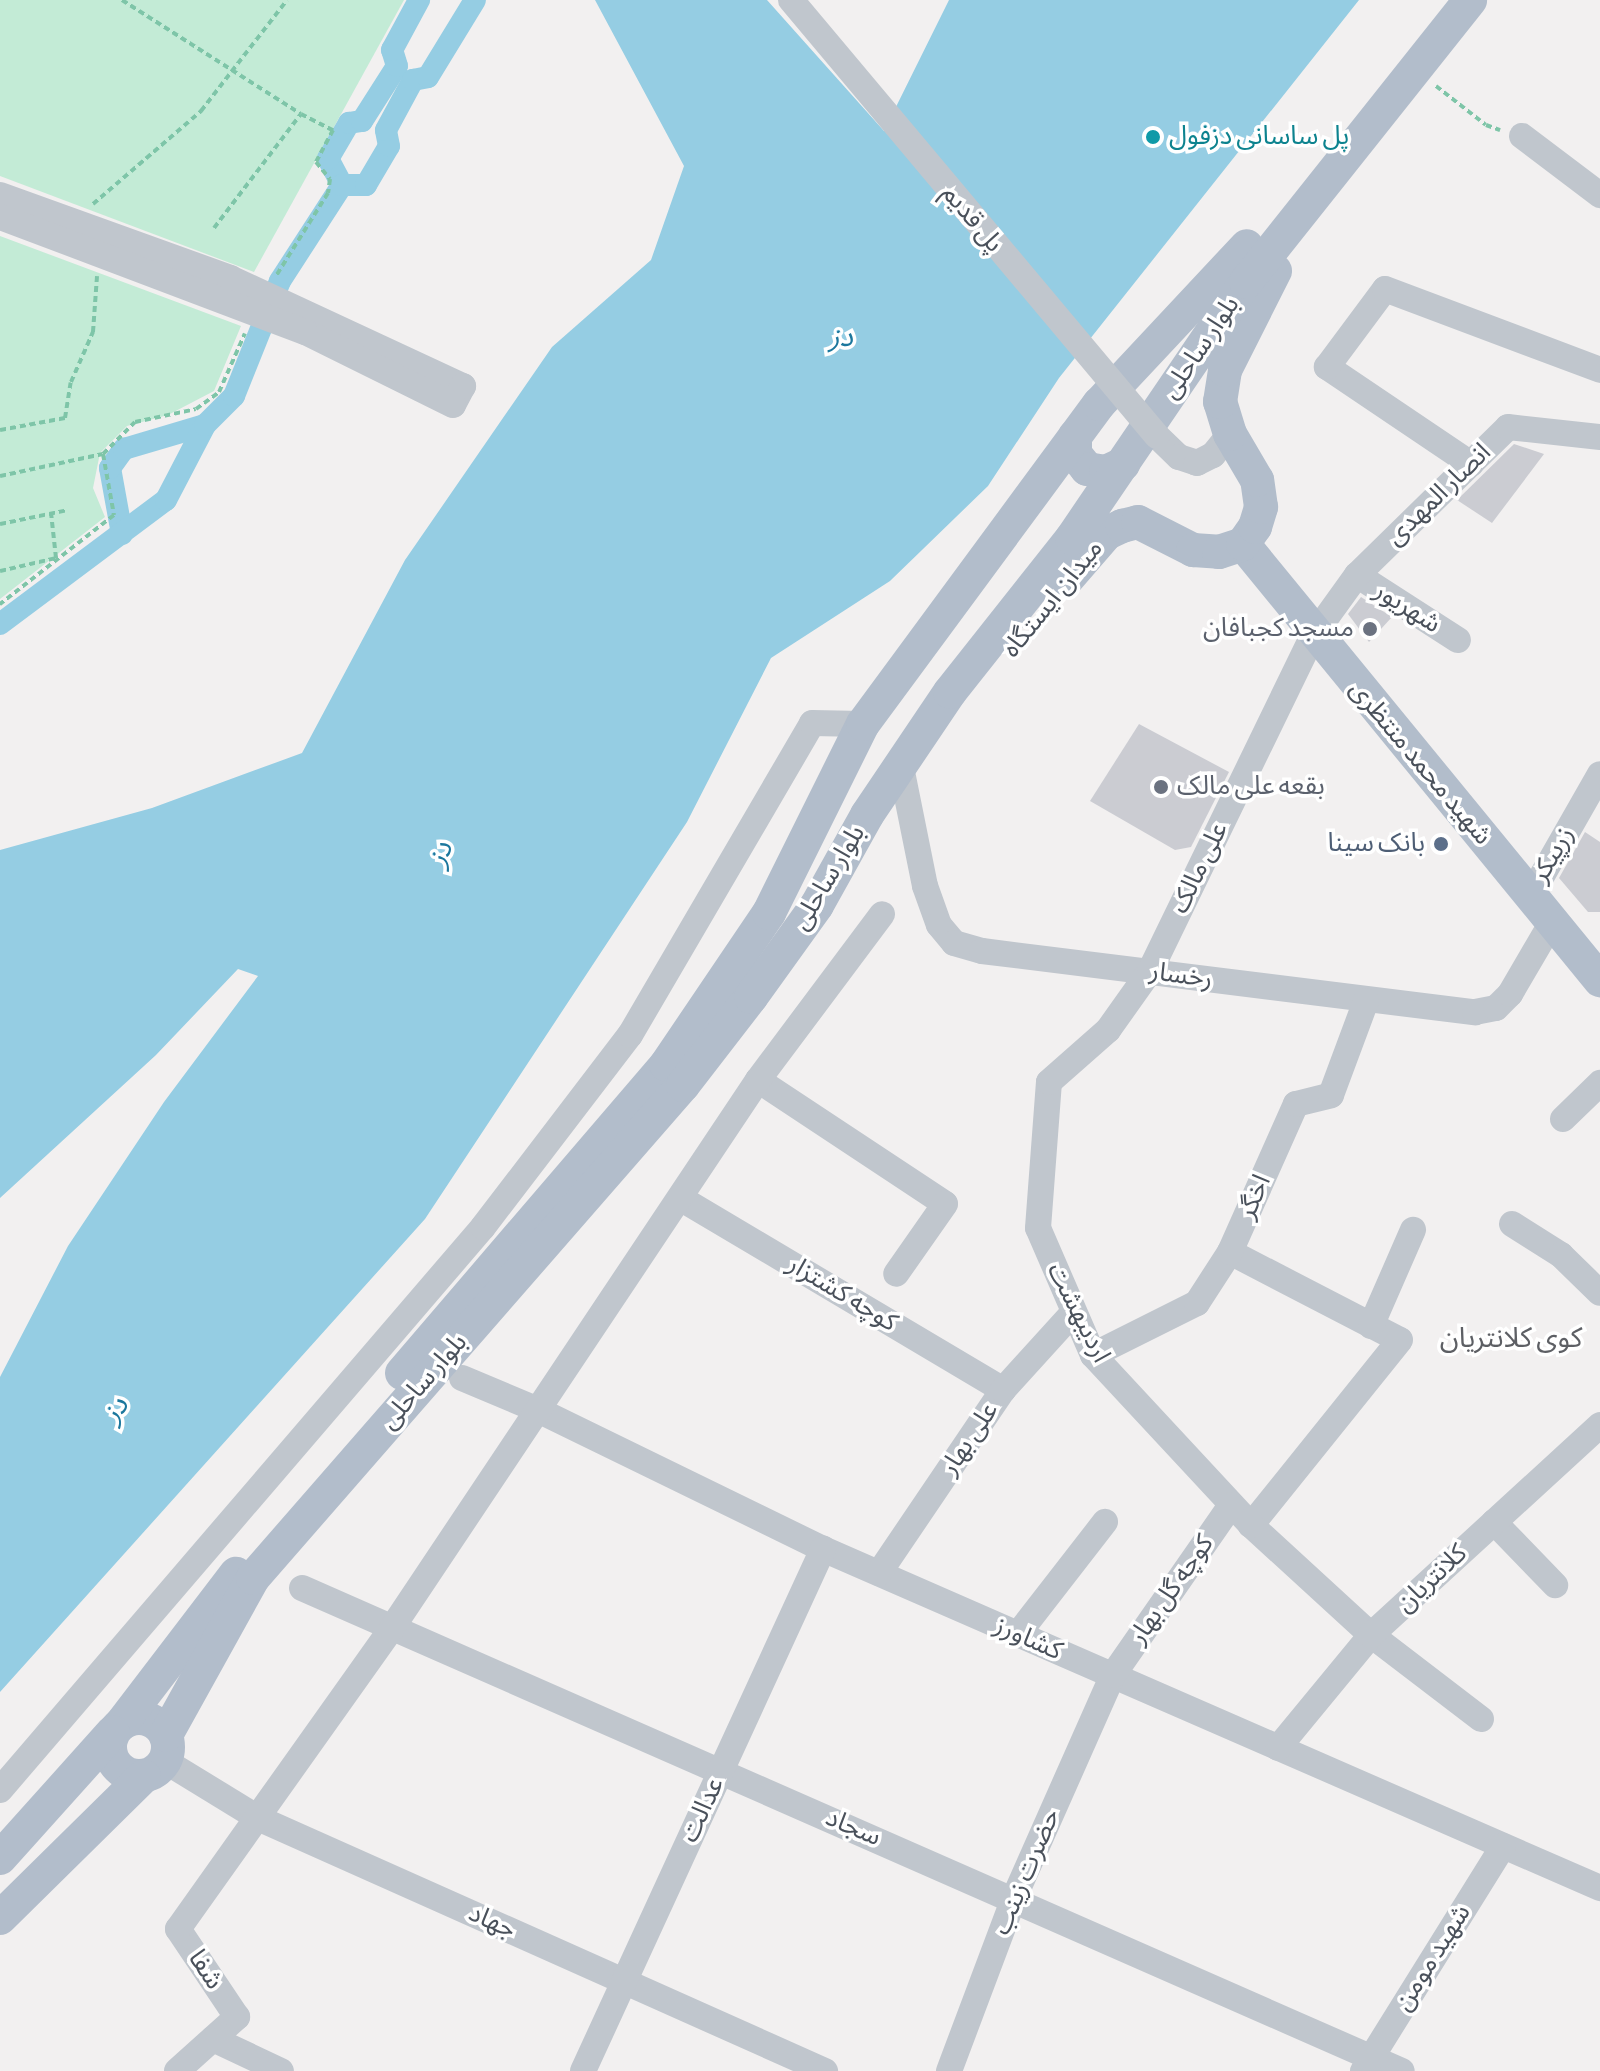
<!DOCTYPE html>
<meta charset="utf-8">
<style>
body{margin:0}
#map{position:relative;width:1600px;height:2071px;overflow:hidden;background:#f2f0f0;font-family:"Sofia Sans Condensed","Noto Sans Arabic",sans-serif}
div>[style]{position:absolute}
.green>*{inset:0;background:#c3ebd6}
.water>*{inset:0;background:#95cde3}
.canal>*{height:22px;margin:-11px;padding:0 11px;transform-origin:11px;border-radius:11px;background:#95cde3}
.building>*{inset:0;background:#cbccd2}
.path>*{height:4px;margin-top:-2px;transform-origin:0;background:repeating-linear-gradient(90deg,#7ec5a8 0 6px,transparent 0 10px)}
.minor>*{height:26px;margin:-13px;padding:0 13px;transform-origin:13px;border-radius:13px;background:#c0c6cd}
.major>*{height:34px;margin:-17px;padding:0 17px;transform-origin:17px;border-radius:17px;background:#b2bdcb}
.major>.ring{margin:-17px;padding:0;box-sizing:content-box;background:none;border:34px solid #b2bdcb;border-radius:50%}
.minor-bridge>*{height:26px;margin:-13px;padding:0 13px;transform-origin:13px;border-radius:13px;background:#c0c6cd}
.dots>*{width:22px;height:22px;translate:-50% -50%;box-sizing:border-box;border:4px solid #fff;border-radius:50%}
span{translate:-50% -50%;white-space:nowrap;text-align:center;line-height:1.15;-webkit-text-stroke:7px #fff;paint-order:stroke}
.culture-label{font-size:26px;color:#0d838f}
.left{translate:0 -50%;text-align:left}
.street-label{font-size:26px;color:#4a515b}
.worship-label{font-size:26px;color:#5b616d}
.right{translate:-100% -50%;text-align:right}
.service-label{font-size:26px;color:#4e5e75}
.water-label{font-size:28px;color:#1b779d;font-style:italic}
.neighbourhood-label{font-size:28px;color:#5d5f64}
</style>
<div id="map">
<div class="green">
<div style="clip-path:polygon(0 0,404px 0,254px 272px,0 176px)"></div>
<div style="clip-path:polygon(0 236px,241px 326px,214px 391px,168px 415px,127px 426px,100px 453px,93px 488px,105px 517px,0 599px)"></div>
</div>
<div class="water">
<div style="clip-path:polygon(595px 0,767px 0,884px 131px,949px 0,1359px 0,1059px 378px,988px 486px,890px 581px,771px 658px,687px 822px,425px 1219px,0 1692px,0 1377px,68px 1246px,164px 1102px,258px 976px,238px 969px,156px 1055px,0 1198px,0 850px,152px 808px,302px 753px,405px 560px,552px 347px,651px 260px,684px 166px)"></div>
</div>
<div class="canal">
<div style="left:342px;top:185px;width:30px;rotate:-118deg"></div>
<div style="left:328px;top:159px;width:42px;rotate:-59.7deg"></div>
<div style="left:349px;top:123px;width:13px;rotate:-9deg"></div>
<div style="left:362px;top:121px;width:65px;rotate:-57.5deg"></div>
<div style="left:397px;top:66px;width:17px;rotate:-107deg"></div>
<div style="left:392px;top:50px;width:57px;rotate:-61.6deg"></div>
<div style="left:122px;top:534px;width:67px;rotate:-100.3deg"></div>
<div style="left:110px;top:468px;width:24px;rotate:-54deg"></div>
<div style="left:124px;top:449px;width:84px;rotate:-16.5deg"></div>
<div style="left:0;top:624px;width:207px;rotate:-36.8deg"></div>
<div style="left:166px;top:500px;width:85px;rotate:-62.5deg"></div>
<div style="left:205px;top:425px;width:41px;rotate:-45deg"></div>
<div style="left:234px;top:396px;width:124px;rotate:-68.2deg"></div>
<div style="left:280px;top:281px;width:114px;rotate:-57.1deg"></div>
<div style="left:342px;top:185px;width:24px"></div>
<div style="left:366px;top:185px;width:45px;rotate:-59.5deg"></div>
<div style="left:389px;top:146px;width:16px;rotate:-101deg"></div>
<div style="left:386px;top:130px;width:57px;rotate:-61.6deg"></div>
<div style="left:413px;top:80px;width:15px;rotate:-11deg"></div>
<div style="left:428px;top:77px;width:90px;rotate:-58.6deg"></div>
</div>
<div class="building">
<div style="clip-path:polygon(1514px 444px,1544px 454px,1492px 523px,1457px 500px)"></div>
<div style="clip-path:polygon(1361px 597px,1392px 617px,1369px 642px,1348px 614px)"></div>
<div style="clip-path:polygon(1139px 724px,1229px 772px,1191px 847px,1175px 850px,1090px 801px)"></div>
<div style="clip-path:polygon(1585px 832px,1600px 842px,1600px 912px,1588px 912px,1559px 878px)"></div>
</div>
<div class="path">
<div style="left:122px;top:0;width:212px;rotate:32.5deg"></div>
<div style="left:1436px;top:86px;width:63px;rotate:38deg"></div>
<div style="left:1486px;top:125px;width:15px;rotate:20deg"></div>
<div style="left:93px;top:204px;width:143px;rotate:-40.7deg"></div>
<div style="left:201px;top:111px;width:140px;rotate:-52.2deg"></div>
<div style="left:214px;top:228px;width:143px;rotate:-52.7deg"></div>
<div style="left:301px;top:114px;width:36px;rotate:27deg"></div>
<div style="left:333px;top:130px;width:36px;rotate:118deg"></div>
<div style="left:316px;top:162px;width:22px;rotate:51deg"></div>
<div style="left:330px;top:179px;width:14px;rotate:98deg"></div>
<div style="left:328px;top:193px;width:98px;rotate:122.1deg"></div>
<div style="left:0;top:430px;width:66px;rotate:-10.5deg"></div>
<div style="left:65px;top:418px;width:36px;rotate:-81deg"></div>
<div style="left:71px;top:382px;width:55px;rotate:-66.3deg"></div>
<div style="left:93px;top:332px;width:56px;rotate:-85.9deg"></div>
<div style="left:103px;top:454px;width:45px;rotate:-45deg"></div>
<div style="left:135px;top:422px;width:62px;rotate:-12deg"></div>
<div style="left:196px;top:409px;width:29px;rotate:-36deg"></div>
<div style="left:219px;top:392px;width:64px;rotate:-66.2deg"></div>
<div style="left:0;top:476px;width:105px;rotate:-12.1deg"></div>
<div style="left:103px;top:454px;width:62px;rotate:79.8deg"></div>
<div style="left:114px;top:515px;width:145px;rotate:142deg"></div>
<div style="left:0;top:524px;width:69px;rotate:-11.6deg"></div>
<div style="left:0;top:571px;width:57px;rotate:-13.1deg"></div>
<div style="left:56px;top:558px;width:45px;rotate:-96.3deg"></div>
</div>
<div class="minor">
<div style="left:1522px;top:136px;width:98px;rotate:37.1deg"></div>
<div style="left:0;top:195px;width:245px;rotate:19.8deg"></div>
<div style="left:230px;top:278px;width:257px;rotate:24.9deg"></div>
<div style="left:463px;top:386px;width:21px;rotate:118deg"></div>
<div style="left:453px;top:405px;width:165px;rotate:-153.7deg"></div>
<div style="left:305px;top:332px;width:326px;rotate:-159.3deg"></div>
<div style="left:1157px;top:436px;width:30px;rotate:44deg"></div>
<div style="left:1179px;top:457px;width:19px;rotate:18deg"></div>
<div style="left:1197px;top:463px;width:18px;rotate:-27deg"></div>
<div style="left:1213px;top:455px;width:27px;rotate:-51deg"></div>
<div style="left:1471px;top:464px;width:174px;rotate:-146deg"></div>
<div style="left:1327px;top:367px;width:97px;rotate:-53.4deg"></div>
<div style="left:1385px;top:289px;width:230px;rotate:20.6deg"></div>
<div style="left:1357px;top:575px;width:120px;rotate:32.8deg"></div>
<div style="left:900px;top:762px;width:126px;rotate:78.6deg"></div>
<div style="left:925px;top:886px;width:41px;rotate:70.3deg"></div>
<div style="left:939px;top:925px;width:23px;rotate:50deg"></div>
<div style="left:954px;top:943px;width:29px;rotate:16deg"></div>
<div style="left:982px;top:951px;width:497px;rotate:7.1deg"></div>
<div style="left:1475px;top:1012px;width:21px;rotate:-11deg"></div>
<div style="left:1496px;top:1008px;width:20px;rotate:-45deg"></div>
<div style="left:1510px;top:994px;width:83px;rotate:-59.7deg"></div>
<div style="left:1531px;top:895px;width:139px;rotate:-60.3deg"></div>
<div style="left:758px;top:1080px;width:224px;rotate:33.5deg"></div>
<div style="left:945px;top:1204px;width:85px;rotate:125deg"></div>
<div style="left:1563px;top:1119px;width:52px;rotate:-44.2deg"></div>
<div style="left:680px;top:1198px;width:376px;rotate:30.7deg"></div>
<div style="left:1512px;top:1224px;width:58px;rotate:32.3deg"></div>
<div style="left:1561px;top:1255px;width:54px;rotate:44.3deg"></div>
<div style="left:1230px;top:1252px;width:191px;rotate:27.4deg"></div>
<div style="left:1400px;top:1340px;width:238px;rotate:128.8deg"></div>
<div style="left:1371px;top:1326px;width:105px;rotate:-66.4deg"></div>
<div style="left:1093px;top:1355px;width:116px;rotate:-26.6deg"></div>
<div style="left:1197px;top:1303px;width:61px;rotate:-57.1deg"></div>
<div style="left:1230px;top:1252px;width:162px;rotate:-66deg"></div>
<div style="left:1296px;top:1104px;width:36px;rotate:-14deg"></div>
<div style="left:1331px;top:1095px;width:100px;rotate:-69.6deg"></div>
<div style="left:462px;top:1378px;width:82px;rotate:22.8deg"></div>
<div style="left:538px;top:1410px;width:317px;rotate:26deg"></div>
<div style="left:823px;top:1549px;width:848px;rotate:23.57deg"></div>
<div style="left:1494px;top:1522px;width:88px;rotate:45.9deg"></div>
<div style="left:879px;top:1573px;width:221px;rotate:-55.9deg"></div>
<div style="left:1003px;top:1390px;width:103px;rotate:-47.8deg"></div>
<div style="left:302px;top:1588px;width:1201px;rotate:23.71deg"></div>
<div style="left:1018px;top:1634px;width:142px;rotate:-52.2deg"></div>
<div style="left:1481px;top:1719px;width:138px;rotate:-142.6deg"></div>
<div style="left:1371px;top:1635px;width:163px;rotate:-137.5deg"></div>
<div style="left:1251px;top:1525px;width:232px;rotate:-132.9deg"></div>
<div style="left:1093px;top:1355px;width:138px;rotate:-113.4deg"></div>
<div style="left:1038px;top:1228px;width:146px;rotate:-85.7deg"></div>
<div style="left:1049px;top:1082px;width:79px;rotate:-41.4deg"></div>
<div style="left:1108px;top:1030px;width:72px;rotate:-54.6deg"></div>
<div style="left:1150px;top:971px;width:373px;rotate:-64.1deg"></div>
<div style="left:1313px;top:636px;width:75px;rotate:-54.2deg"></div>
<div style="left:1357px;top:575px;width:211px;rotate:-44.4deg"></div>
<div style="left:1508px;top:427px;width:93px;rotate:6.2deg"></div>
<div style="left:1278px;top:1748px;width:146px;rotate:-50.5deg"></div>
<div style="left:1371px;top:1635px;width:311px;rotate:-42.5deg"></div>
<div style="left:165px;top:1761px;width:109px;rotate:31.5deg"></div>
<div style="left:258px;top:1818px;width:621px;rotate:24.05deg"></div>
<div style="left:0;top:1790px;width:742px;rotate:-49.37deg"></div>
<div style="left:483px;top:1227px;width:242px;rotate:-52.6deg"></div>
<div style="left:630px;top:1035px;width:361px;rotate:-59.7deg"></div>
<div style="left:812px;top:723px;width:51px;rotate:1.1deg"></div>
<div style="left:213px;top:2039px;width:75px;rotate:25.2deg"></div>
<div style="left:177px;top:2071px;width:81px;rotate:-42deg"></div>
<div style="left:237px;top:2017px;width:106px;rotate:-123.8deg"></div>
<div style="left:178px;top:1929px;width:369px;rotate:-54.6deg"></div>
<div style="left:392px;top:1628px;width:659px;rotate:-56.26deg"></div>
<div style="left:758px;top:1080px;width:207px;rotate:-53.2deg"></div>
<div style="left:583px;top:2071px;width:575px;rotate:-65.31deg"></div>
<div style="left:949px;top:2071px;width:185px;rotate:-69.4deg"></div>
<div style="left:1014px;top:1898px;width:244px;rotate:-66.1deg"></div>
<div style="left:1113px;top:1675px;width:207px;rotate:-55.2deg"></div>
<div style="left:1363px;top:2071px;width:265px;rotate:-58.1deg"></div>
</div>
<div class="major">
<div style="left:1075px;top:436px;width:18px;rotate:90deg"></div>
<div style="left:1075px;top:454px;width:19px;rotate:51deg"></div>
<div style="left:1087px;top:469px;width:19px;rotate:9deg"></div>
<div style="left:1106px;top:472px;width:19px;rotate:-25deg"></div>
<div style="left:1243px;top:544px;width:564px;rotate:50.69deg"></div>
<div style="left:1067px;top:579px;width:61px;rotate:-49deg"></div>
<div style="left:1107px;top:533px;width:17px;rotate:-25deg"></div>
<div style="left:1122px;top:526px;width:16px;rotate:-14deg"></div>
<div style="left:1138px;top:522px;width:62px;rotate:27deg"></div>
<div style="left:1193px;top:550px;width:26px;rotate:4deg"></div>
<div style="left:1219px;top:552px;width:25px;rotate:-18deg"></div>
<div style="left:1243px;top:544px;width:21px;rotate:-55deg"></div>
<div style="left:1255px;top:527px;width:21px;rotate:-73deg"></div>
<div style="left:1261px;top:507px;width:27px;rotate:-98deg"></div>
<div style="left:1257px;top:480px;width:53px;rotate:-120.4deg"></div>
<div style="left:1230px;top:434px;width:34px;rotate:-107deg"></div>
<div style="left:1220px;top:402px;width:32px;rotate:-81deg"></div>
<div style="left:1225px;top:370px;width:111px;rotate:-63.2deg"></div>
<div style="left:402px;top:1373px;width:406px;rotate:-49.4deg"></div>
<div style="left:666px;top:1065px;width:184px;rotate:-55.9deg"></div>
<div style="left:769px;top:913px;width:211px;rotate:-63.6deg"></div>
<div style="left:863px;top:724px;width:398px;rotate:-53.6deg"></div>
<div style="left:1099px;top:404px;width:216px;rotate:-46.9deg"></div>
<div class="ring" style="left:110px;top:1718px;width:24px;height:24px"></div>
<div style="left:122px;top:1723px;width:188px;rotate:-52.6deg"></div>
<div style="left:166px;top:1735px;width:179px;rotate:-61deg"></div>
<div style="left:253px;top:1578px;width:654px;rotate:-48.9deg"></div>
<div style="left:683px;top:1085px;width:111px;rotate:-52.3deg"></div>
<div style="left:751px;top:997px;width:113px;rotate:-54.3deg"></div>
<div style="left:817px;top:905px;width:103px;rotate:-60.9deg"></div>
<div style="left:867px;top:815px;width:148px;rotate:-56deg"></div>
<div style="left:950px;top:692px;width:196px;rotate:-51.6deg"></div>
<div style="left:1072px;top:538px;width:310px;rotate:-55.8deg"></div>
<div style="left:1246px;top:282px;width:360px;rotate:-51.5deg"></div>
<div style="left:0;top:1858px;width:169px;rotate:-48.1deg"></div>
<div style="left:0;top:1918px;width:202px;rotate:-44.6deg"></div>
</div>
<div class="minor-bridge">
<div style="left:791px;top:0;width:569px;rotate:49.99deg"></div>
</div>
<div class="dots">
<div style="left:1153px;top:137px;background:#0f9aa8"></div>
<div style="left:1370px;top:629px;background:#6b7280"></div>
<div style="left:1161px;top:787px;background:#6b7280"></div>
<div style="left:1441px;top:844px;background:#5c6f8a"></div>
</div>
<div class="culture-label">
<span class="left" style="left:1169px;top:137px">پل ساسانی دزفول</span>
</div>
<div class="street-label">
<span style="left:972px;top:219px;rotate:50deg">پل قدیم</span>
<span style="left:1201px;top:348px;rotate:-56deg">بلوار ساحلی</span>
<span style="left:1439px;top:495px;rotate:-44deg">انصار المهدی</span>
<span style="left:1053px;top:599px;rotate:-51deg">میدان ایستگاه</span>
<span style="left:1407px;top:608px;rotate:32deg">شهریور</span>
<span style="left:1420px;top:763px;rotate:50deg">شهید محمد منتظری</span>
<span style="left:1553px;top:855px;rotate:-60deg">زرپیکر</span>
<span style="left:1200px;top:868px;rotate:-64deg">علی مالک</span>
<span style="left:829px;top:878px;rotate:-59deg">بلوار ساحلی</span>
<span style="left:1181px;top:976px;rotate:8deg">رخسار</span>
<span style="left:1255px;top:1197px;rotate:-66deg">اخگر</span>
<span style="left:842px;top:1294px;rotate:31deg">کوچه کشتزار</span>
<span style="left:1078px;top:1313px;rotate:63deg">اردیبهشت</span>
<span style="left:424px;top:1382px;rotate:-49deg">بلوار ساحلی</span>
<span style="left:970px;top:1439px;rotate:-56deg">علی بهار</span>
<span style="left:1432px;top:1579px;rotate:-43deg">کلانتریان</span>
<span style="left:1172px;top:1590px;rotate:-55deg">کوچه گل بهار</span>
<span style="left:1028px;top:1639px;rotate:24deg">کشاورز</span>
<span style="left:703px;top:1810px;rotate:-65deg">عدالت</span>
<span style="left:853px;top:1828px;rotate:23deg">سجاد</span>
<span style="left:1027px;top:1872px;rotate:-67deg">حضرت زینب</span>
<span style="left:492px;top:1922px;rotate:24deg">جهاد</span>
<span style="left:1433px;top:1958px;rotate:-58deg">شهید مومن</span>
<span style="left:205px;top:1970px;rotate:56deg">شفا</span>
</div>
<div class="worship-label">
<span class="right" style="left:1354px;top:629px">مسجد کجبافان</span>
<span class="left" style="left:1177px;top:787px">بقعه علی مالک</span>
</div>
<div class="service-label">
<span class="right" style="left:1425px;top:844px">بانک سینا</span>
</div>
<div class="water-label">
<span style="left:841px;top:338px">دز</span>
<span style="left:441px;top:854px;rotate:-66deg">دز</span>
<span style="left:116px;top:1410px;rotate:-54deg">دز</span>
</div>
<div class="neighbourhood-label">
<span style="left:1511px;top:1339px">کوی کلانتریان</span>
</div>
</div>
